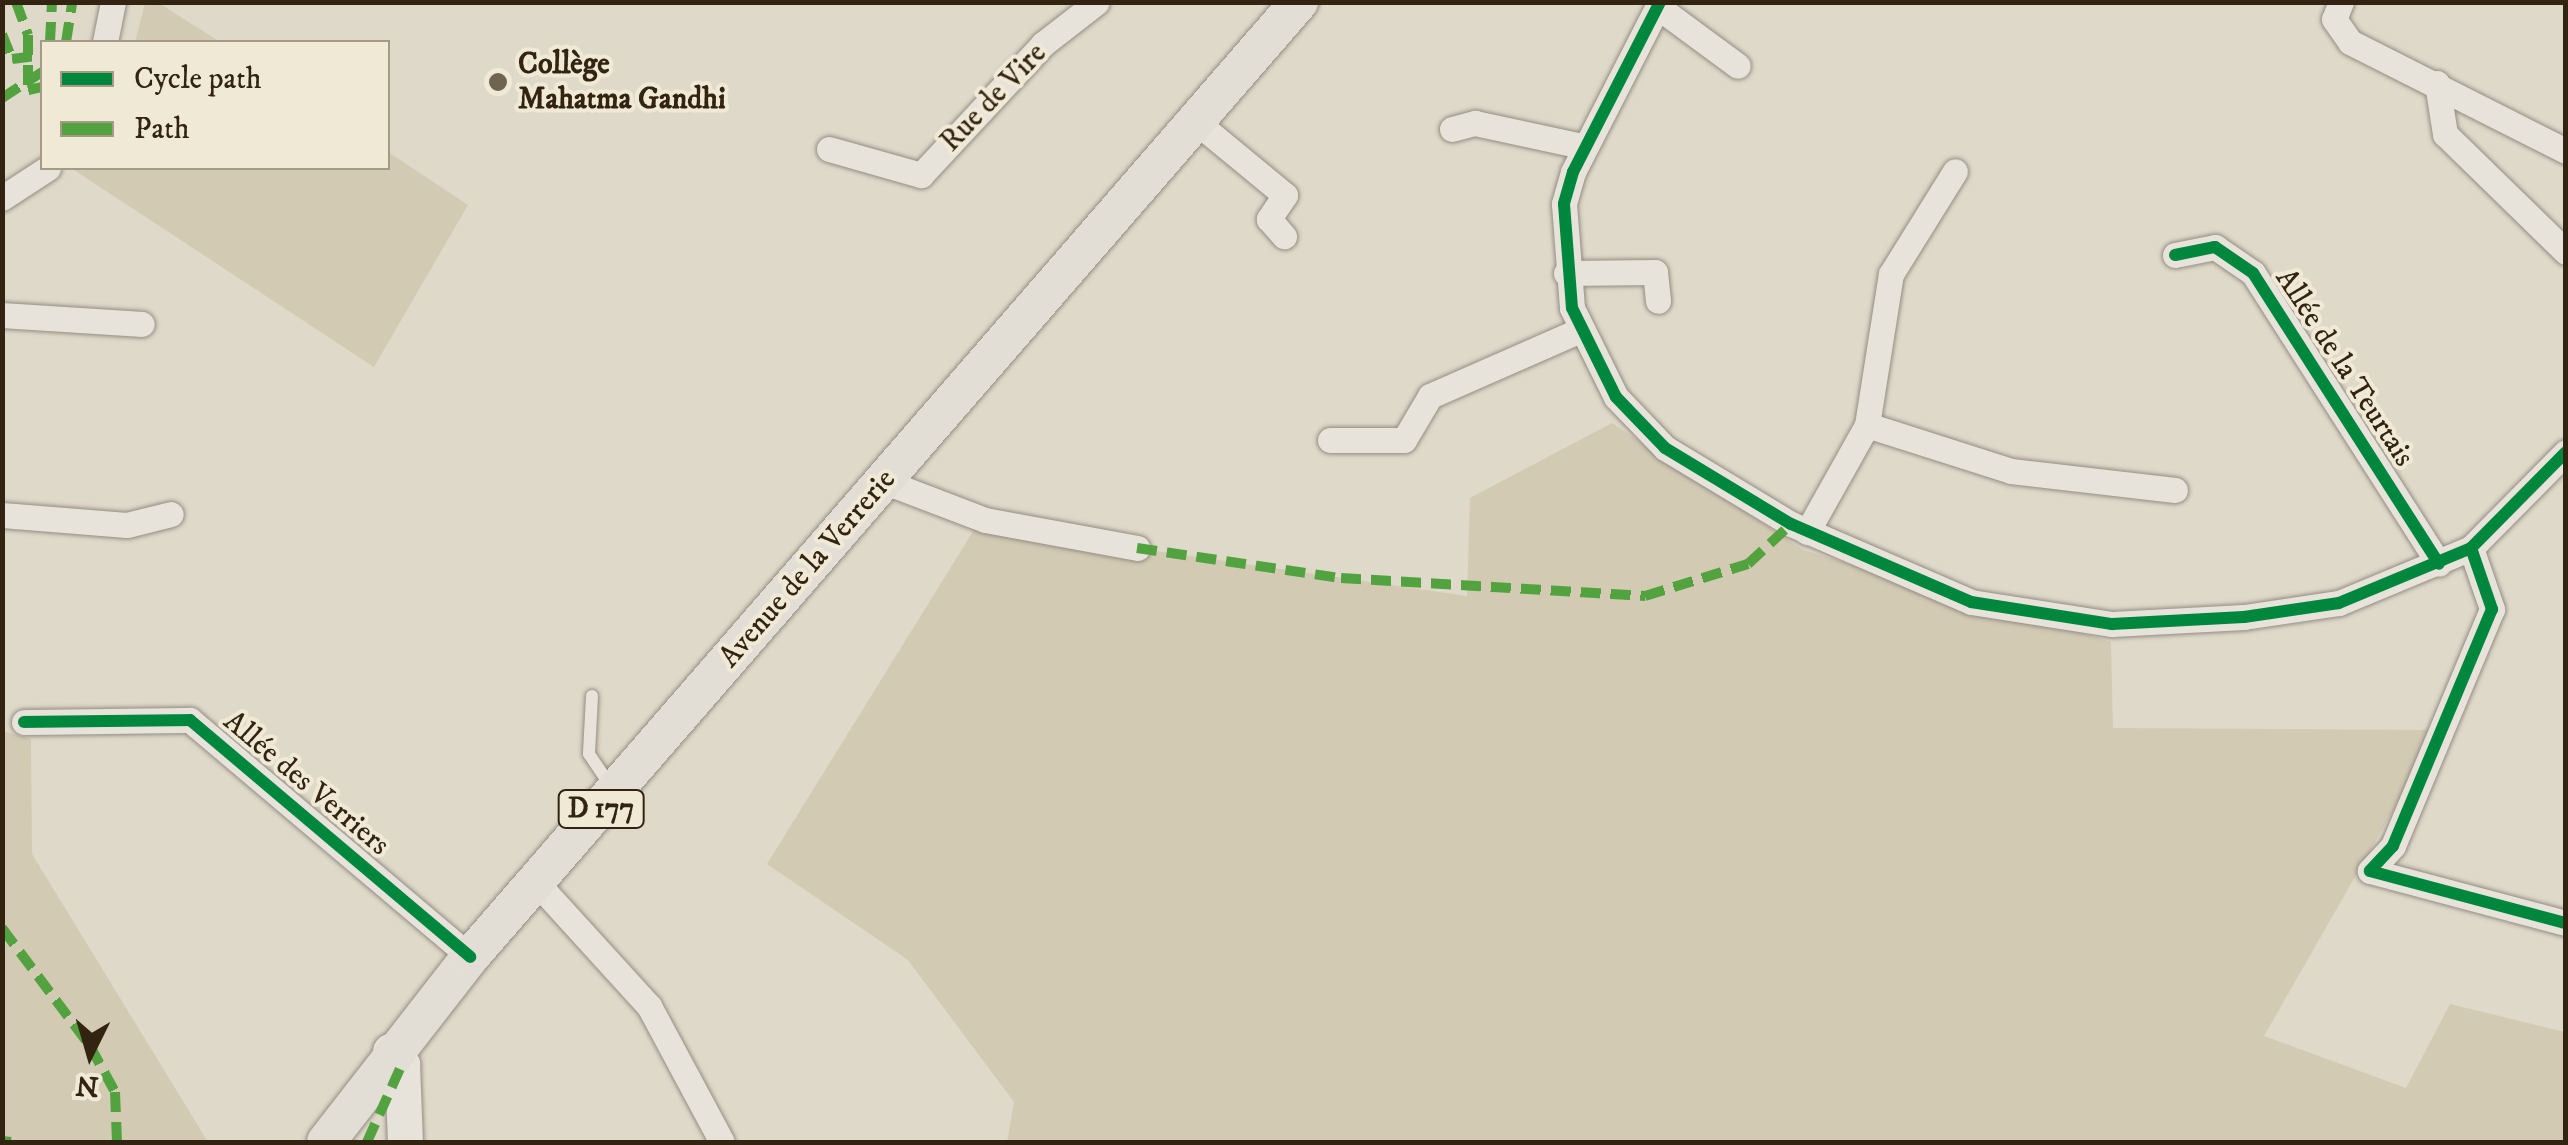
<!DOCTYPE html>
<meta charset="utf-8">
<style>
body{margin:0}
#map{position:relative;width:2568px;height:1145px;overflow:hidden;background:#dfd9c9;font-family:"IM FELL DW Pica",serif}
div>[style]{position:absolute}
.green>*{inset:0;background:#d3cab4}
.roads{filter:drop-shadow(0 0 2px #938d82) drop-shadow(0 0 2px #938d82)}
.lane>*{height:12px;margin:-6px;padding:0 6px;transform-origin:6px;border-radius:6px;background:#e7e3db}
.street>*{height:25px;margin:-12.5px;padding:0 12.5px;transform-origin:12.5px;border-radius:12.5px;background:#e7e3db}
.secondary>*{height:35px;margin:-17.5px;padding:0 17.5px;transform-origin:17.5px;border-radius:17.5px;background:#e7e3db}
.primary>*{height:38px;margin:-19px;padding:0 19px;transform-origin:19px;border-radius:19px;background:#e2ded5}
.quiet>*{height:10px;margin-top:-5px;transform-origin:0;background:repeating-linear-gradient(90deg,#52a33f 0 20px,transparent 0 30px)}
.cycleway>*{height:12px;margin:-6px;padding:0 6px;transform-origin:6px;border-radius:6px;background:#00873e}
.dots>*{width:28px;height:28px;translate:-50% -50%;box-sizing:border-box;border:5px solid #f0e9d6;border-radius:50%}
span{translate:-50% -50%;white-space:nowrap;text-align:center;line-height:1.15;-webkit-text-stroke:8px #f0e9d6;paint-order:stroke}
.shield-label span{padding:2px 8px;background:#f0e9d6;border:2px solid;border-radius:8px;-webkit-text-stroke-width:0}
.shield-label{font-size:28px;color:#322410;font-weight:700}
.poi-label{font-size:30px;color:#322410;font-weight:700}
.left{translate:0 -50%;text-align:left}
.street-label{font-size:30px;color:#322410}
.frame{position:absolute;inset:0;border:5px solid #322410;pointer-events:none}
.legend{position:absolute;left:40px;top:40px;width:350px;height:130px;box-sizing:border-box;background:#f0e9d6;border:2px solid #a49a87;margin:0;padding:12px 18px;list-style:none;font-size:30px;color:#322410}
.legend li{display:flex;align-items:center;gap:20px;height:50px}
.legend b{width:50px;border:2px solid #a49a87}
.north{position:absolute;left:40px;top:1005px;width:100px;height:100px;-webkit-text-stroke:8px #f0e9d6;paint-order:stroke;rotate:185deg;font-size:28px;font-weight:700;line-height:40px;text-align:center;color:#322410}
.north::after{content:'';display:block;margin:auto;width:35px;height:45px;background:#322410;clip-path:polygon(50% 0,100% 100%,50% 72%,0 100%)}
</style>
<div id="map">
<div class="green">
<div style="clip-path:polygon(145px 3px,159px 3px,220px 42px,135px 42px)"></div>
<div style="clip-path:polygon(388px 152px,468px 205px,374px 367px,74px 170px,388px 168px)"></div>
<div style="clip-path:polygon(1612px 423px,1803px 550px,2111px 642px,2113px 728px,2439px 730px,2264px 1036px,2406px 1088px,2450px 1004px,2565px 1032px,2565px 1142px,1007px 1142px,1014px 1102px,908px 960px,767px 864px,977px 525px,1467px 596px,1470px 498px)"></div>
<div style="clip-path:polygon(3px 731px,31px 739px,32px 854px,208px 1142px,3px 1142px)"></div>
</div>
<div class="roads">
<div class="lane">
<div style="left:592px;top:696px;width:58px;rotate:93deg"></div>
<div style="left:589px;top:754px;width:40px;rotate:56deg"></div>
</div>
<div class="street">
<div style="left:1660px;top:2px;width:191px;rotate:117.1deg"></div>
<div style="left:1573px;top:172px;width:33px;rotate:106deg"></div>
<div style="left:1564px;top:204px;width:104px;rotate:85.6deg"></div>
<div style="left:1572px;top:308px;width:99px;rotate:63.7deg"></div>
<div style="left:1616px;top:397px;width:71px;rotate:46.1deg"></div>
<div style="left:1665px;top:448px;width:147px;rotate:31.1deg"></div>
<div style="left:1791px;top:524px;width:196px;rotate:23.4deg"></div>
<div style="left:1971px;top:602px;width:143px;rotate:8.9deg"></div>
<div style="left:2112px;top:624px;width:132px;rotate:-3deg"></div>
<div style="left:2244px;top:617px;width:96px;rotate:-8.4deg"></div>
<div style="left:2339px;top:603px;width:143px;rotate:-22.6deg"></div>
<div style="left:2471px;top:548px;width:135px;rotate:-45.3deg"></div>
<div style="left:2341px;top:2px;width:18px;rotate:112deg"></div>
<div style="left:2334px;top:19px;width:28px;rotate:55deg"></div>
<div style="left:2350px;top:42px;width:242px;rotate:26.8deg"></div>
<div style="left:1658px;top:7px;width:99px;rotate:36.4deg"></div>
<div style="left:105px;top:42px;width:41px;rotate:-78.7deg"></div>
<div style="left:2437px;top:83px;width:52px;rotate:81.1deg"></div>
<div style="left:2445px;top:134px;width:169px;rotate:44.3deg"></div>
<div style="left:1194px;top:120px;width:118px;rotate:39.5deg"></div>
<div style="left:1285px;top:195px;width:29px;rotate:124deg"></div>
<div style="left:1269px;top:219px;width:23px;rotate:49deg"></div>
<div style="left:1452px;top:129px;width:24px;rotate:-15deg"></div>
<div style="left:1475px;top:123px;width:108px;rotate:12.2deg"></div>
<div style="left:829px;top:149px;width:96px;rotate:15.8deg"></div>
<div style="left:921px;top:175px;width:179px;rotate:-47deg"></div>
<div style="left:1043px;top:44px;width:68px;rotate:-37.9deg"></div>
<div style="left:2px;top:198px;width:55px;rotate:-33.1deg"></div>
<div style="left:2175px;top:255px;width:41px;rotate:-11.3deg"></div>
<div style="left:2215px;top:247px;width:46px;rotate:34.4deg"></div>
<div style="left:2253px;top:273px;width:345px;rotate:57.4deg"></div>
<div style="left:1566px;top:273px;width:89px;rotate:-0.6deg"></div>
<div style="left:1655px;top:272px;width:29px;rotate:84deg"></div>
<div style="left:2px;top:315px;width:140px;rotate:3.7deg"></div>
<div style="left:1867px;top:425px;width:151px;rotate:17.7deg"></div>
<div style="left:2011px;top:471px;width:165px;rotate:6.6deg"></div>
<div style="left:1330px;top:440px;width:74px"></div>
<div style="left:1404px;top:440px;width:51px;rotate:-59.4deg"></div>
<div style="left:1430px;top:396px;width:164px;rotate:-23.7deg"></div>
<div style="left:883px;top:481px;width:109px;rotate:20.9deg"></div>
<div style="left:985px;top:520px;width:155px;rotate:10.4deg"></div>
<div style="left:2px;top:515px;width:125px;rotate:4.6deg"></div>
<div style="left:127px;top:525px;width:45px;rotate:-14deg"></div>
<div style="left:1807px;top:532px;width:123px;rotate:-60.7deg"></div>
<div style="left:1867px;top:425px;width:153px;rotate:-81deg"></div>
<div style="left:1891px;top:274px;width:121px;rotate:-58.1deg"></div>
<div style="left:2471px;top:548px;width:65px;rotate:71deg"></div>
<div style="left:2492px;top:609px;width:257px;rotate:112.7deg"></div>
<div style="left:2393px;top:846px;width:34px;rotate:133deg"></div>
<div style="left:2370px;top:871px;width:203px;rotate:14.9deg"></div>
<div style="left:24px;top:722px;width:166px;rotate:-0.7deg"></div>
<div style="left:190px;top:720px;width:367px;rotate:40.2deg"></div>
<div style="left:536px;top:882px;width:168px;rotate:47.7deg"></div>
<div style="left:649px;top:1006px;width:154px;rotate:61.8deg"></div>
</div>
<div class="secondary">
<div style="left:390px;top:1051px;width:18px;rotate:47deg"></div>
<div style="left:402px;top:1064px;width:78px;rotate:87.8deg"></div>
</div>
<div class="primary">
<div style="left:326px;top:1142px;width:234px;rotate:-52.1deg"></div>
<div style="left:470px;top:957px;width:1265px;rotate:-49.04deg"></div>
</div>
</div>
<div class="quiet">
<div style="left:16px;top:2px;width:35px;rotate:70deg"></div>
<div style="left:28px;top:35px;width:55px;rotate:90deg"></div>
<div style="left:28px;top:90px;width:14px;rotate:-12deg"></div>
<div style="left:2px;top:34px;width:27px;rotate:68deg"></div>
<div style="left:12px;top:59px;width:26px;rotate:-7deg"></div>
<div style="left:50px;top:42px;width:40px;rotate:-87.1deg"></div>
<div style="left:66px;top:42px;width:39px;rotate:-81deg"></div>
<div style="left:2px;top:98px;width:48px;rotate:-33deg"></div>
<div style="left:1137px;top:548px;width:206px;rotate:8.4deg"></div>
<div style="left:1341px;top:578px;width:305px;rotate:3.4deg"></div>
<div style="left:1645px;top:596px;width:108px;rotate:-17.3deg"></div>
<div style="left:1748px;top:564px;width:59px;rotate:-42.9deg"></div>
<div style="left:2px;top:928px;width:147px;rotate:53.3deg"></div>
<div style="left:90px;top:1046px;width:52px;rotate:61.5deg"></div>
<div style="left:115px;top:1092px;width:50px;rotate:87.7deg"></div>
<div style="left:2px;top:1141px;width:9px;rotate:6deg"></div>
<div style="left:367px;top:1142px;width:85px;rotate:-65.8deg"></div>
</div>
<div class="cycleway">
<div style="left:1660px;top:2px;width:191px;rotate:117.1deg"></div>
<div style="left:1573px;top:172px;width:33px;rotate:106deg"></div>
<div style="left:1564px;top:204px;width:104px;rotate:85.6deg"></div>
<div style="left:1572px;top:308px;width:99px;rotate:63.7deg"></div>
<div style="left:1616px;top:397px;width:71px;rotate:46.1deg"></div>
<div style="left:1665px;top:448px;width:147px;rotate:31.1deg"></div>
<div style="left:1791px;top:524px;width:196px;rotate:23.4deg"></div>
<div style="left:1971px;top:602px;width:143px;rotate:8.9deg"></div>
<div style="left:2112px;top:624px;width:132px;rotate:-3deg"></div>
<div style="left:2244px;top:617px;width:96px;rotate:-8.4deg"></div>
<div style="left:2339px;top:603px;width:143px;rotate:-22.6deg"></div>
<div style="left:2471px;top:548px;width:135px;rotate:-45.3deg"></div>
<div style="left:2175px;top:255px;width:41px;rotate:-11.3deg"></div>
<div style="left:2215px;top:247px;width:46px;rotate:34.4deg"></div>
<div style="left:2253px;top:273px;width:345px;rotate:57.4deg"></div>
<div style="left:2471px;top:548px;width:65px;rotate:71deg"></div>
<div style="left:2492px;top:609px;width:257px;rotate:112.7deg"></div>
<div style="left:2393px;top:846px;width:34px;rotate:133deg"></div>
<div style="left:2370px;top:871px;width:203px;rotate:14.9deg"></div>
<div style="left:24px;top:722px;width:166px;rotate:-0.7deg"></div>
<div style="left:190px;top:720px;width:367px;rotate:40.2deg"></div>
</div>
<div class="dots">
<div style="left:498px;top:82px;background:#6f6351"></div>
</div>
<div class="shield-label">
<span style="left:601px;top:809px">D 177</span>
</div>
<div class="poi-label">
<span class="left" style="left:518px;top:82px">Collège<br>Mahatma Gandhi</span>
</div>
<div class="street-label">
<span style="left:994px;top:98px;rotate:-46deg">Rue de Vire</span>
<span style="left:2344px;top:368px;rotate:57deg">Allée de la Teurtais</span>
<span style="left:808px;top:569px;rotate:-49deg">Avenue de la Verrerie</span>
<span style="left:306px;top:784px;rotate:40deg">Allée des Verriers</span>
</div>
<div class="frame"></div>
<ul class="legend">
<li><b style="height:12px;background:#00873e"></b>Cycle path</li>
<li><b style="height:12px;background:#52a33f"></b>Path</li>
</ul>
<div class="north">N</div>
</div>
